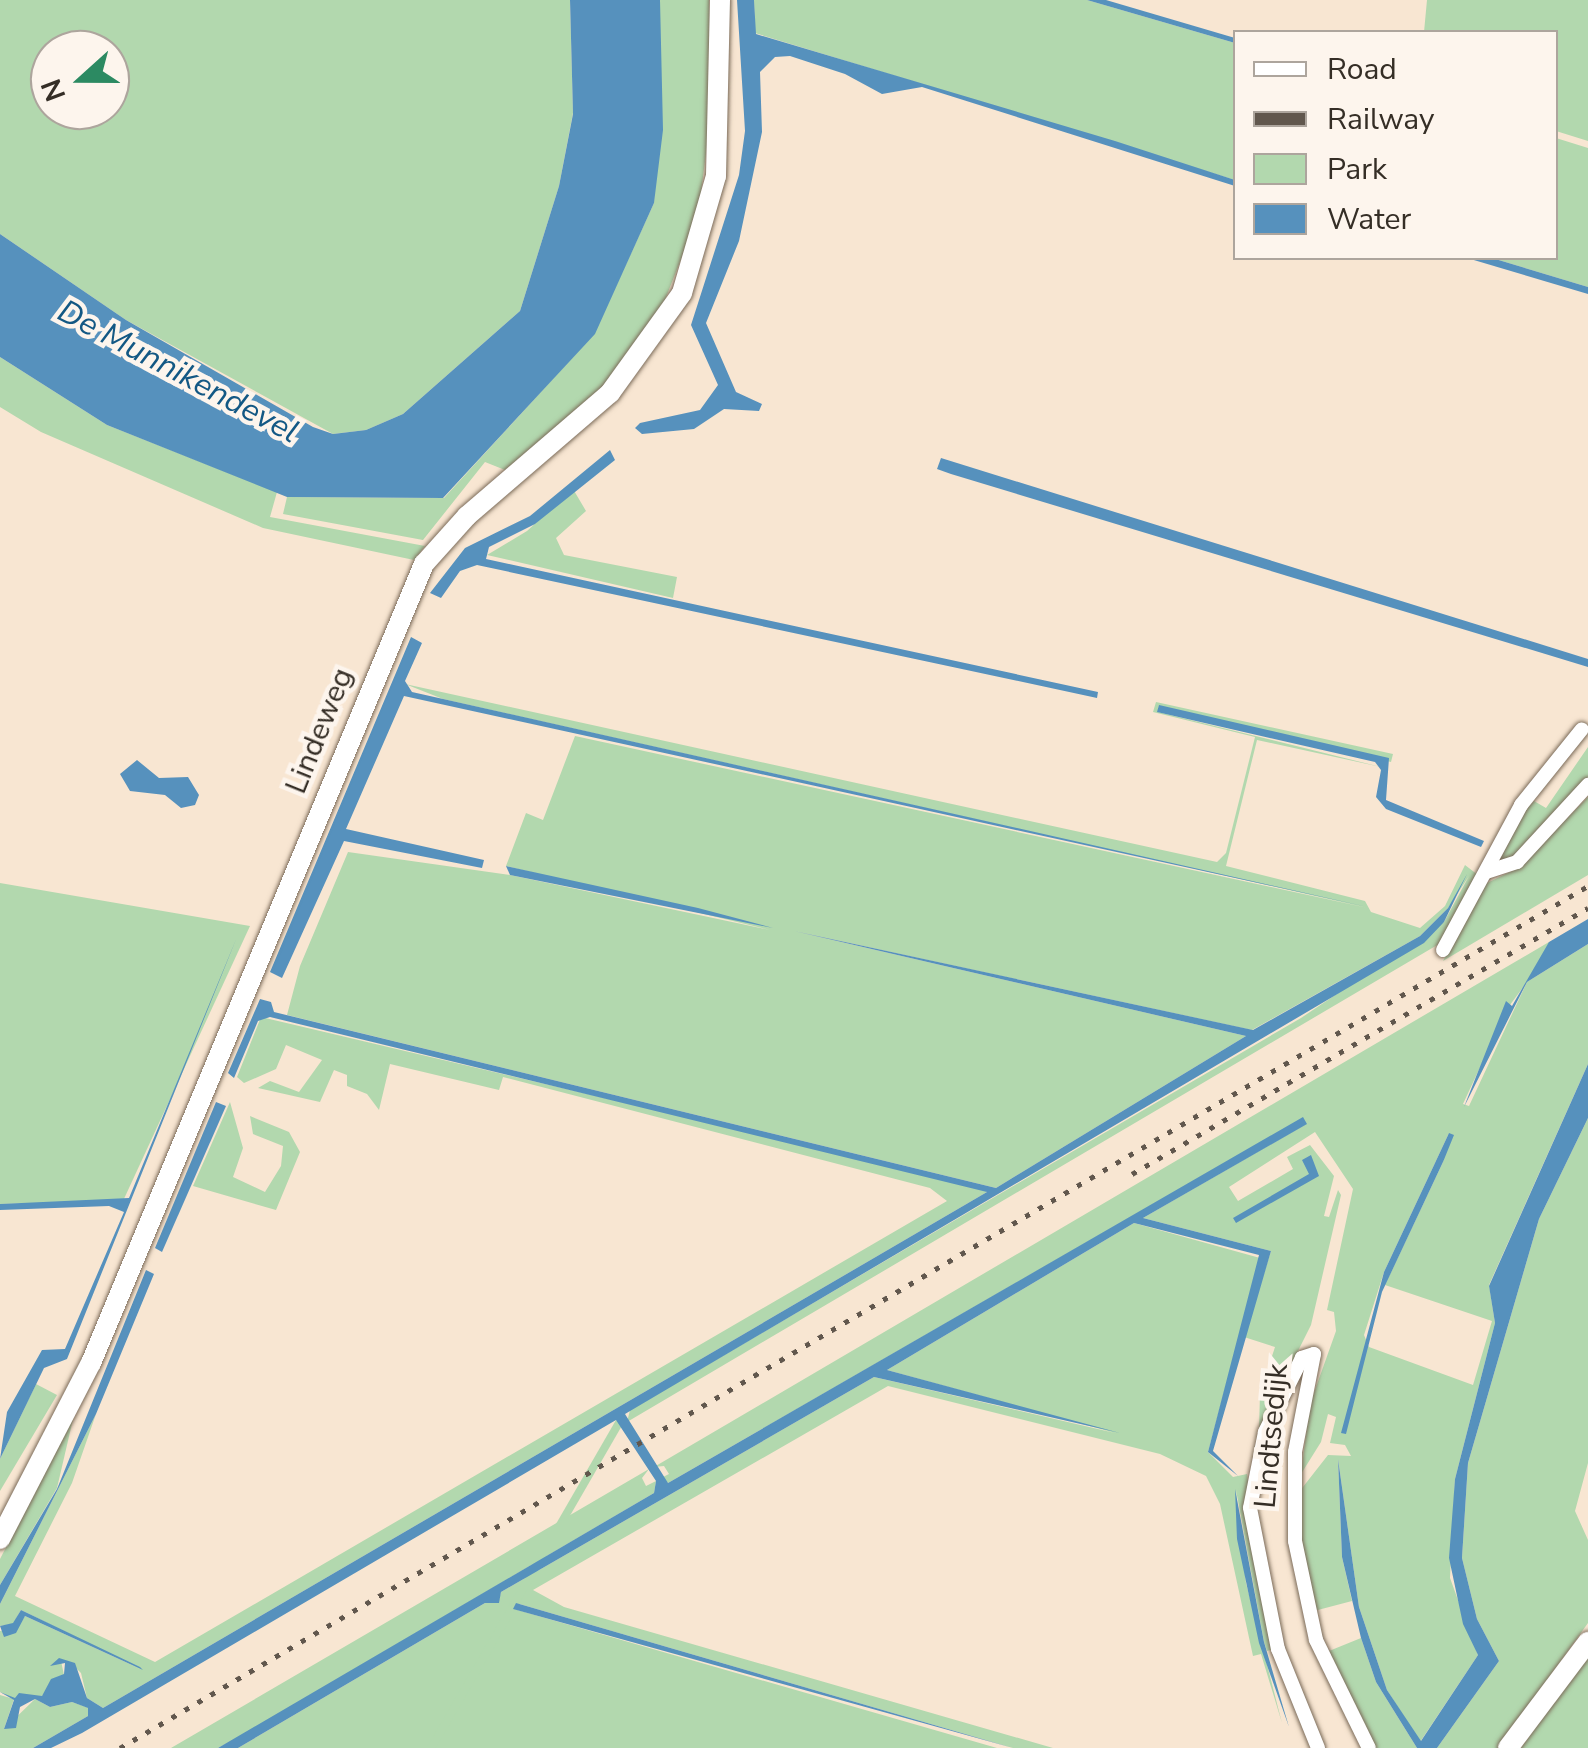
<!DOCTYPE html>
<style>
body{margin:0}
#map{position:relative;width:1588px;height:1748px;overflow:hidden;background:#f8e6d2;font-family:"Nunito Sans",sans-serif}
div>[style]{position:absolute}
.green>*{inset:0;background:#b2d8ae;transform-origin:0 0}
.water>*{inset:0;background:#5691bd}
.roads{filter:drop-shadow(0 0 2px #7a6a58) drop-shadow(0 0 2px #7a6a58)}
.street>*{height:14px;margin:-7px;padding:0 7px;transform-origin:7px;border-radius:7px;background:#fff}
.secondary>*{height:20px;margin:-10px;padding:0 10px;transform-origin:10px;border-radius:10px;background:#fff}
.rail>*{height:5px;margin-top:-2.5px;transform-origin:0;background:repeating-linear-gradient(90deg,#61574d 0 5px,transparent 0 15px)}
span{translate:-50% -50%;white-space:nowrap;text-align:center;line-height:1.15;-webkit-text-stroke:9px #fdf5ed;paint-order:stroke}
.street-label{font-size:30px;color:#352e26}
.water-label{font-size:32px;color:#135884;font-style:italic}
.legend{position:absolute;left:1233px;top:30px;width:325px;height:230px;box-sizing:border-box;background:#fdf5ed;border:2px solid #ada59d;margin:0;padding:12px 18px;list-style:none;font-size:30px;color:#352e26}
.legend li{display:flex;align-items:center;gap:20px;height:50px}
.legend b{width:50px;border:2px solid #ada59d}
.north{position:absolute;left:30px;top:30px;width:100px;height:100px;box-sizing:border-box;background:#fdf5ed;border:2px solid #ada59d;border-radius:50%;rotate:249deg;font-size:28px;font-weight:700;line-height:40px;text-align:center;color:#352e26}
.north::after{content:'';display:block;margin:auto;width:35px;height:45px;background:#2c8a62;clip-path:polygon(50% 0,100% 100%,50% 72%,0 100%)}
</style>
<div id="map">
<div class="green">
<div style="clip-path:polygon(evenodd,0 0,570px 0,573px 113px,559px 186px,520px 311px,403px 414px,366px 430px,333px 434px,126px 320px,0 234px,0 0,50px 50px,110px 50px,110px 110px,50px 110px,50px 50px)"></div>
<div style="clip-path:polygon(660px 0,709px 0,714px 90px,698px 216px,657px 320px,606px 386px,505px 470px,485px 462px,423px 540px,283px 514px,287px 497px,444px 498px,594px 334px,654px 203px)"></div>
<div style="clip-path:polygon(754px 0,1087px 0,1235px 43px,1235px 180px,755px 33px)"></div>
<div style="clip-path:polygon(1427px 0,1588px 0,1588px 141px,1556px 131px,1556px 32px,1424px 32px)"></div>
<div style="clip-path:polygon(1556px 138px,1588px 148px,1588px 287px,1492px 258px,1556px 258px)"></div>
<div style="clip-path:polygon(0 357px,107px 425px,277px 492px,270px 517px,425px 546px,414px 560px,263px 528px,41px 432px,0 407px)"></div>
<div style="clip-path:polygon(573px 489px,586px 511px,556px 538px,564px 555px,677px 577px,673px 598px,487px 555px,527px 531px)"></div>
<div style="clip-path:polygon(405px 684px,1217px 862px,1226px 853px,1255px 737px,1153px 712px,1156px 702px,1393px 754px,1391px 762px,1159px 706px,1158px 712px,1381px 767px,1257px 740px,1226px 866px,1365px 901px,1371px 912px,1420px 928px,1445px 906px,1465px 865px,1478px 875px,1439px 944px,627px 1422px,630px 1410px,1301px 1018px,1444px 922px,1469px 876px,1448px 908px,1420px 936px,1252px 1030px,794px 931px,1246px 1036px,996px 1188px,287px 1015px,300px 966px,348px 852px,510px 875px,770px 930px,506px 866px,526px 813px,543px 820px,575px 736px,1368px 908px,443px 699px)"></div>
<div style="clip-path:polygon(1588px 747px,1588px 778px,1514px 857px,1499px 862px,1523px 813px,1534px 801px,1546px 808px)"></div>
<div style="clip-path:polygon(1588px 797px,1588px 875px,1443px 961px,1483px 885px,1518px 868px)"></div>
<div style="clip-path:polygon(0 883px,250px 926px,123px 1201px,0 1204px)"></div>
<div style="clip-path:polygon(evenodd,1549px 942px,1549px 952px,1507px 1009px,1463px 1104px,1469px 1106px,1527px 982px,1588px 944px,1588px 1064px,1489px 1285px,1495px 1323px,1455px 1479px,1450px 1578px,1478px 1655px,1420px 1742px,1387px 1690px,1359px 1607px,1338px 1459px,1342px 1557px,1352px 1601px,1314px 1611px,1302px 1540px,1299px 1492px,1328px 1455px,1351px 1456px,1345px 1445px,1330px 1443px,1336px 1417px,1328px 1414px,1321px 1442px,1301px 1474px,1310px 1404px,1336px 1331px,1334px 1312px,1327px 1310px,1353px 1189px,1315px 1132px,1229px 1187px,1238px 1201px,1293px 1169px,1287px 1157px,1310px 1145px,1334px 1176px,1324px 1216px,1329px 1217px,1338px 1190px,1341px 1195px,1311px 1325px,1259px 1429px,1260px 1393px,1275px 1347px,1244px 1337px,1271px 1251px,1143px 1218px,1306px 1124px,1303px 1118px,668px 1483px,661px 1478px,669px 1474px,664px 1466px,654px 1467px,1549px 942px,1449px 1133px,1443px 1162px,1385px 1285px,1492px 1321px,1473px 1385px,1369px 1347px,1364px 1335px,1384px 1272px,1449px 1133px)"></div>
<div style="clip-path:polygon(261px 1017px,982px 1187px,987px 1192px,103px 1708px,87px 1698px,81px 1673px,74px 1666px,61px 1661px,64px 1675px,42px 1696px,15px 1699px,0 1692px,0 1631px,16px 1629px,25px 1616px,143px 1670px,21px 1610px,13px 1624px,0 1626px,0 1604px,96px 1414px,72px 1483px,15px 1596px,155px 1662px,947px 1201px,930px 1188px,503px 1077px,499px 1090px,390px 1064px,379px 1110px,367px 1094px,347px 1086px,347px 1075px,334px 1070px,320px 1102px,258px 1088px,270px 1081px,299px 1092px,322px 1060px,286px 1045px,276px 1069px,244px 1083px,237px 1077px)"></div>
<div style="clip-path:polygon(230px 1102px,243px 1148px,233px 1177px,265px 1192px,281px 1166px,283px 1146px,253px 1134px,250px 1116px,289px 1132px,300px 1152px,276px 1210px,193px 1186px)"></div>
<div style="clip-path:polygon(1588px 1118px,1588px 1463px,1575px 1511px,1588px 1540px,1588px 1623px,1498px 1748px,1437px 1748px,1499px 1661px,1477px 1619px,1462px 1558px,1468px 1463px,1539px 1219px)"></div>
<div style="clip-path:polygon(1134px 1223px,1260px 1258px,1208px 1452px,1233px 1477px,1247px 1474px,1274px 1649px,1267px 1651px,1264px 1642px,1236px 1490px,1246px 1583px,1282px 1723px,1261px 1654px,1253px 1656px,1220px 1504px,1206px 1476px,1160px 1454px,888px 1386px,533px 1590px,564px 1607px,1053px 1748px,1013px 1748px,516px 1603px,514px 1609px,997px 1748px,238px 1748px,485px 1603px,498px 1603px,501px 1592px,874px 1377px,1115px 1433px,887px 1370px)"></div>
<div style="clip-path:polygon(36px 1384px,57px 1395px,0 1491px,0 1459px)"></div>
<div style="clip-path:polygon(74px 1415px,57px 1488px,0 1585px,0 1559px)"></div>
<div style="left:616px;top:1420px;width:8px;height:653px;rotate:30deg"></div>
<div style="clip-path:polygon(649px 1469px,642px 1478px,646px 1486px,656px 1481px,654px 1493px,232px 1741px,218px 1748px,171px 1748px)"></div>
<div style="clip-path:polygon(1361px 1638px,1376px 1682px,1417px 1748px,1375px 1748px,1351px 1703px,1329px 1651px)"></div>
<div style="clip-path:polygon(1588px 1655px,1588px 1748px,1521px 1748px,1531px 1734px)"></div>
<div style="clip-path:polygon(0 1695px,14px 1699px,4px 1729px,35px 1699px,50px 1707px,72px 1702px,89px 1708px,88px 1716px,33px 1748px,0 1748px)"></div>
</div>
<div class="water">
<div style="clip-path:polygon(570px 0,660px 0,663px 130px,654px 203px,595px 334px,443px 498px,287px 497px,107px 425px,0 357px,0 234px,126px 320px,313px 427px,333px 434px,366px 430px,403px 414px,520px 311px,559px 186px,573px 114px)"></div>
<div style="clip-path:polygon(737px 0,754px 0,756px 34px,1115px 141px,1235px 180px,1235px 186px,922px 87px,882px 94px,845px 74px,790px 56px,775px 57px,760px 72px,762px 132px,739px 241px,706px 323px,736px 392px,762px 404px,759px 411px,724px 409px,694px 429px,642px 434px,635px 428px,640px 423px,700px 410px,718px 385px,691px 325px,739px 175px,745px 131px)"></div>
<div style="clip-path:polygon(1087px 0,1106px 0,1235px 38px,1235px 43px)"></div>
<div style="clip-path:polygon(1467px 258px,1492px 258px,1588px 287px,1588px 294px)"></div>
<div style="clip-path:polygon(610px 450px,615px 460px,535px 524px,489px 547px,486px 559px,1098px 692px,1097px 698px,477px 565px,460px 571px,441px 598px,430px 593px,465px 548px,530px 516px)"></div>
<div style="clip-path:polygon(941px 458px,1588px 659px,1588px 667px,951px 474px,937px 469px)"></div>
<div style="clip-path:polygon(411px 637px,422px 643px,405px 681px,412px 692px,1368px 907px,404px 696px,346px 829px,484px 860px,482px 868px,344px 841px,282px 978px,270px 972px)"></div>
<div style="clip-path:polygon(1159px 705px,1389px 758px,1386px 800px,1484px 841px,1481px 847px,1386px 809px,1376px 797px,1381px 770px,1375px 762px,1157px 712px)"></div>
<div style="clip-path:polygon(137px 760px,159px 778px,188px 777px,199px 795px,195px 805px,181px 808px,165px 795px,130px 791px,120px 774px)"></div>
<div style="clip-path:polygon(506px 866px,698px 908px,773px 928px,510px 875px)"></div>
<div style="clip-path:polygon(1467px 874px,1444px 922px,1424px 943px,625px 1414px,668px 1483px,1303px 1117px,1307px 1124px,1143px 1218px,1271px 1251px,1213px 1451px,1238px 1476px,1208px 1452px,1259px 1255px,1134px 1223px,887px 1370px,1120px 1433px,874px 1377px,501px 1592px,499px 1603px,485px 1603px,238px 1748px,218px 1748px,654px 1493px,656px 1481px,616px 1420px,82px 1733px,51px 1748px,33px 1748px,88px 1716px,88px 1708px,72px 1702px,50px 1707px,35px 1699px,20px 1707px,16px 1728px,4px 1729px,14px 1700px,0 1692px,15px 1698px,19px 1693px,42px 1696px,51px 1679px,64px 1674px,65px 1663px,50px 1666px,59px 1658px,75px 1663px,87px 1698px,103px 1708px,987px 1192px,270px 1017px,258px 1021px,234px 1078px,228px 1073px,260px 999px,271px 1002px,274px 1012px,996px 1188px,1246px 1036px,794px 931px,1253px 1030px,1420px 936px,1448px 908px)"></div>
<div style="clip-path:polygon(1588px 919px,1588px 944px,1527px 982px,1464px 1107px,1506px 1001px,1512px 1006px,1549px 942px)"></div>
<div style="clip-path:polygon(237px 937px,67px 1359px,44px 1368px,0 1459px,7px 1412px,42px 1350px,65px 1349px,124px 1212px,109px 1206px,0 1210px,0 1204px,129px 1198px)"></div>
<div style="clip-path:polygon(1588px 1064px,1588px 1118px,1539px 1219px,1468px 1463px,1462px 1558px,1477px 1619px,1499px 1661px,1437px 1748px,1417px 1748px,1376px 1682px,1361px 1638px,1342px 1557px,1338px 1459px,1359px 1607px,1387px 1690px,1421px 1741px,1478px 1655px,1463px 1624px,1449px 1558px,1455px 1479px,1495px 1323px,1489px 1286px)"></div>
<div style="clip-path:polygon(216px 1102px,226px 1106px,162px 1252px,155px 1248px)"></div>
<div style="clip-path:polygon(1449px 1133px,1454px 1135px,1443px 1162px,1382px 1292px,1346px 1434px,1341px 1433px,1384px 1272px)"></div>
<div style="clip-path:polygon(1311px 1155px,1319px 1176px,1236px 1223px,1233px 1218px,1309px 1174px,1302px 1160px)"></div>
<div style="clip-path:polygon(146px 1270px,154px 1274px,96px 1414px,0 1604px,0 1585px,57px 1489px)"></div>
<div style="clip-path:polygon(1235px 1489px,1264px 1642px,1289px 1727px,1259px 1643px,1237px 1539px)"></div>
<div style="clip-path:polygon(516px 1603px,1013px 1748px,513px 1609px)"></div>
<div style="clip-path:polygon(21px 1610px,140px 1667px,143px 1670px,25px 1616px,16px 1633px,4px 1637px,0 1626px,13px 1623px)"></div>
</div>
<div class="roads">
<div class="street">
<div style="left:1486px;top:872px;width:33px;rotate:-18deg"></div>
<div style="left:1517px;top:862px;width:105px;rotate:-47.3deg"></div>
<div style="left:1443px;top:950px;width:165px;rotate:-61.7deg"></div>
<div style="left:1521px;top:805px;width:97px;rotate:-51.2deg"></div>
<div style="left:1314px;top:1354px;width:13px;rotate:162deg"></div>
<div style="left:1302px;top:1358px;width:83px;rotate:116.6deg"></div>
<div style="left:1265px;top:1432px;width:77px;rotate:101.2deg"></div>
<div style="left:1250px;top:1508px;width:144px;rotate:78.8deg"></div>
<div style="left:1278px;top:1649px;width:107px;rotate:68deg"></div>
<div style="left:1314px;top:1354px;width:100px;rotate:101deg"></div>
<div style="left:1295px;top:1452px;width:89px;rotate:90deg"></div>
<div style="left:1295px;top:1541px;width:101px;rotate:78deg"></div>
<div style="left:1316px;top:1640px;width:120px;rotate:63.9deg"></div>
</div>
<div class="secondary">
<div style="left:0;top:1539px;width:198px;rotate:-62.7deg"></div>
<div style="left:91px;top:1363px;width:866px;rotate:-67.38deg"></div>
<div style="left:424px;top:564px;width:64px;rotate:-48.1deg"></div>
<div style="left:467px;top:516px;width:189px;rotate:-40.7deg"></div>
<div style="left:610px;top:393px;width:123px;rotate:-54.2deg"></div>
<div style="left:682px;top:293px;width:122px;rotate:-73.8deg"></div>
<div style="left:716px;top:176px;width:176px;rotate:-88.7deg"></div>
<div style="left:1508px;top:1748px;width:133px;rotate:-53deg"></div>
</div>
</div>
<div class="rail">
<div style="left:1132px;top:1174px;width:528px;rotate:-30.26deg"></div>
<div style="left:120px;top:1748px;width:1702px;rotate:-30.42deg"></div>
</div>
<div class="street-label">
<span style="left:320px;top:731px;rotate:-68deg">Lindeweg</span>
<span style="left:1272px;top:1436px;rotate:-85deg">Lindtsedijk</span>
</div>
<div class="water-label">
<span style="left:178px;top:372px;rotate:28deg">De Munnikendevel</span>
</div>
<ul class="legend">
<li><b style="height:12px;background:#fff"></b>Road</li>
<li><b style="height:12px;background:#61574d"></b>Railway</li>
<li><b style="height:28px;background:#b2d8ae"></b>Park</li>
<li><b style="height:28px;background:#5691bd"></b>Water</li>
</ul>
<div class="north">N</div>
</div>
